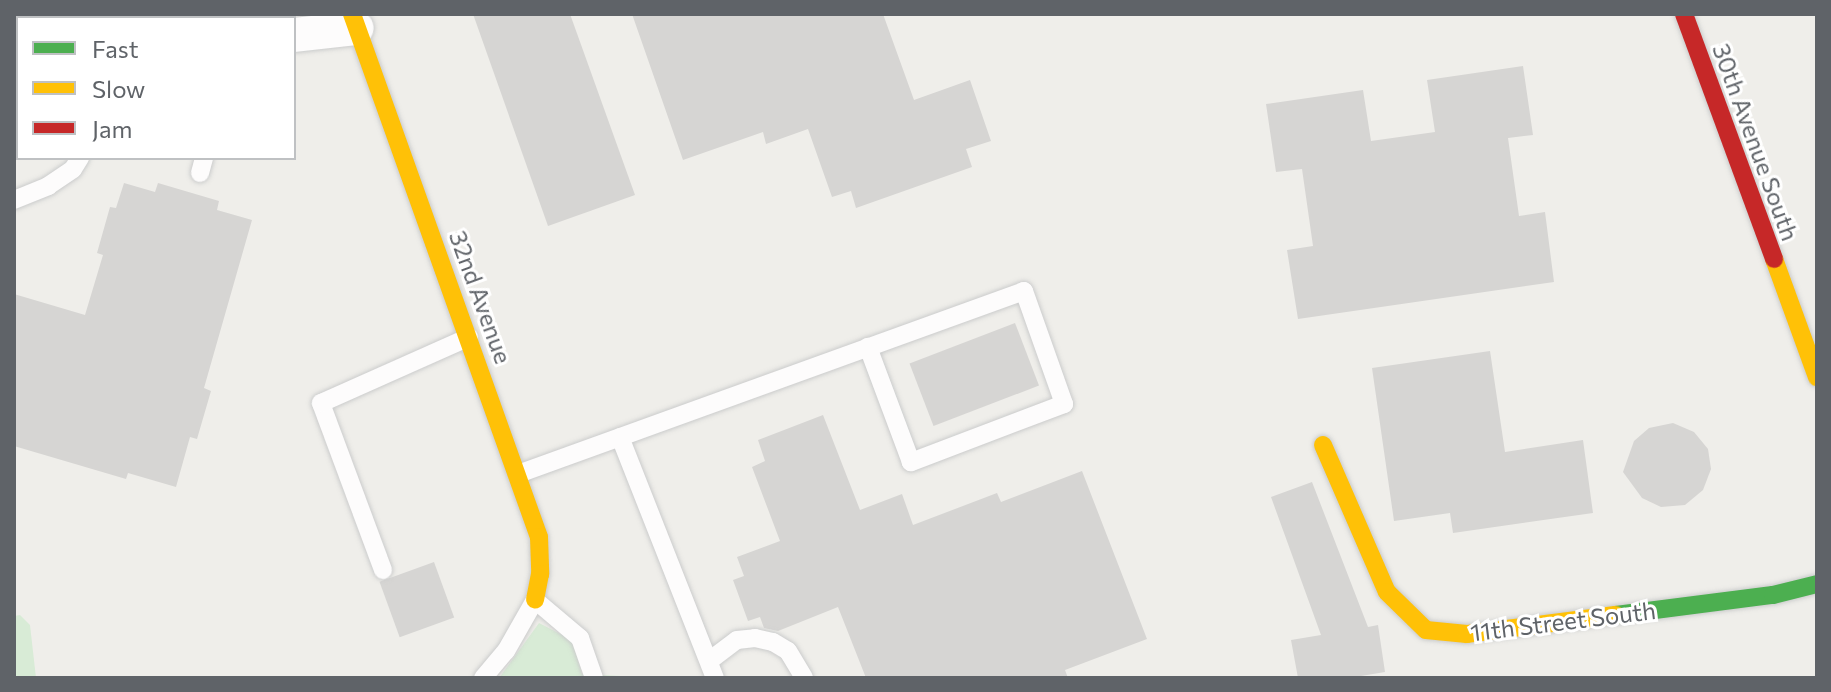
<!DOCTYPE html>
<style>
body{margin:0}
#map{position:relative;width:1831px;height:692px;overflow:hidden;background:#efeeea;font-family:Commissioner,sans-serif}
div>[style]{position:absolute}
.green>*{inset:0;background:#d8ebd6}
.building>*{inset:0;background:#d6d5d3;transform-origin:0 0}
.roads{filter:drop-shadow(0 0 2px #cbcccc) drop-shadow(0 0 2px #cbcccc)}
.lane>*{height:18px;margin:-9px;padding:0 9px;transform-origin:9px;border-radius:9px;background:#fdfcfc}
.street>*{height:34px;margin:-17px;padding:0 17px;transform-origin:17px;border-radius:17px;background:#fdfcfc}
.fast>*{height:18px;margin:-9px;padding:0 9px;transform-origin:9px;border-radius:9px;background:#4caf50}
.slow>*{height:18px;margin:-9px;padding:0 9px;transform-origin:9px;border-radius:9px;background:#ffc107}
.jam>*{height:18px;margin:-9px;padding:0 9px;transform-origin:9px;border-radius:9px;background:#c62828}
span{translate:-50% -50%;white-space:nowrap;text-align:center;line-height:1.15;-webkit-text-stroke:6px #fff;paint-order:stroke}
.street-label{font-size:24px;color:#5f6368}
.frame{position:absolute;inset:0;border:16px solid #5f6368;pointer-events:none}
.legend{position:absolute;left:16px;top:16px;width:280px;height:144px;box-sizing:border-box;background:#fff;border:2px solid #bfc1c3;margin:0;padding:10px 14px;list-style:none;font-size:24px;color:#5f6368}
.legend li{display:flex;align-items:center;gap:16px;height:40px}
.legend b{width:40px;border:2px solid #bfc1c3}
</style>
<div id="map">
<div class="green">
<div style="clip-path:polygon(20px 615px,30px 625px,36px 678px,14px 678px,14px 616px)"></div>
<div style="clip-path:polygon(539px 623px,572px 640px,582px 674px,660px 678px,499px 678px)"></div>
</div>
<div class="building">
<div style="clip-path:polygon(473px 14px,570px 14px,635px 195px,548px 226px)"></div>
<div style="clip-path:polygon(632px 14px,883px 14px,914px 100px,970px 80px,991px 141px,966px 149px,972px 167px,856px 208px,851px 191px,832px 197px,808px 129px,766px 144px,763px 132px,683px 160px)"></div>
<div style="clip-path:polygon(1523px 66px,1533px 135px,1508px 138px,1519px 216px,1545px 212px,1554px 282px,1298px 319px,1287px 250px,1313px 246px,1302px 169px,1276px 172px,1266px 104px,1363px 90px,1371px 141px,1435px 132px,1427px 80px)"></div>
<div style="clip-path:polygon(124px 183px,155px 192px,158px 183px,219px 201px,217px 210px,252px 220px,204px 388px,211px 391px,197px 439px,190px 437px,176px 487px,128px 473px,126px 479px,14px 446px,14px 294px,85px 315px,103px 255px,97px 253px,110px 207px,116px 208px)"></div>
<div style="left:1015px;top:323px;width:67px;height:113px;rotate:69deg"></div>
<div style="clip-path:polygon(1490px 351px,1505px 452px,1583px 440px,1593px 513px,1453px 533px,1450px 513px,1394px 521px,1372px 368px)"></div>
<div style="clip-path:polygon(823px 415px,860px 510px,902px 494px,913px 525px,997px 493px,1001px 502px,1082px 471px,1147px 639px,1065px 670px,1068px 678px,866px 678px,838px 607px,778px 631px,764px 628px,760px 617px,748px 621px,733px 580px,744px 576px,737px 557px,780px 541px,752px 467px,765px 461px,758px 440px)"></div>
<div style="clip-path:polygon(1673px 423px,1694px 432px,1708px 449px,1711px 469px,1703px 490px,1685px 505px,1661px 507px,1642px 498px,1623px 472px,1634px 441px,1649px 428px)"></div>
<div style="clip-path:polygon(1312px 482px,1368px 627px,1378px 625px,1385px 672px,1349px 678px,1298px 678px,1291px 640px,1321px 635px,1271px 497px)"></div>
<div style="left:434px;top:562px;width:59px;height:58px;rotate:70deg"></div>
</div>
<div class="roads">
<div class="lane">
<div style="left:200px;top:173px;width:16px;rotate:-75deg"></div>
<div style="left:14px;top:200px;width:37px;rotate:-22deg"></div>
<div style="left:48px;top:186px;width:30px;rotate:-34deg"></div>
<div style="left:73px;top:169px;width:13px;rotate:-58deg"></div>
<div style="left:620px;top:437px;width:259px;rotate:68.5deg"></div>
<div style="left:518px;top:474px;width:538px;rotate:-19.88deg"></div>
<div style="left:1024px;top:291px;width:120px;rotate:70.5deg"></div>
<div style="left:1064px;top:404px;width:164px;rotate:159.2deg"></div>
<div style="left:911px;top:462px;width:123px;rotate:-110.5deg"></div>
<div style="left:383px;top:570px;width:178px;rotate:-110.4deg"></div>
<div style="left:321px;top:403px;width:162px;rotate:-24deg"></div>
<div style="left:709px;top:661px;width:35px;rotate:-37deg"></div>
<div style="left:737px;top:640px;width:18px;rotate:-6deg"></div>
<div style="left:755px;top:638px;width:18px;rotate:13deg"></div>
<div style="left:773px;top:642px;width:17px;rotate:31deg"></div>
<div style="left:788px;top:651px;width:31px;rotate:59deg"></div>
<div style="left:483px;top:678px;width:35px;rotate:-50deg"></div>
<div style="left:506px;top:651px;width:59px;rotate:-60.4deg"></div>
<div style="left:535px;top:600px;width:59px;rotate:40.2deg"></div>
<div style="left:580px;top:638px;width:42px;rotate:70.7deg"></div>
</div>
<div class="street">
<div style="left:294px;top:35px;width:63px;rotate:-6.3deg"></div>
<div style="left:14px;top:67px;width:4px;rotate:-14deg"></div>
</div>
<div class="fast">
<div style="left:1616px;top:615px;width:158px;rotate:-7.3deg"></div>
<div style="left:1773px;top:595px;width:45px;rotate:-14deg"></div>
</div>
<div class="slow">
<div style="left:352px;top:14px;width:555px;rotate:70.33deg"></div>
<div style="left:539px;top:537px;width:37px;rotate:88deg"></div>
<div style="left:540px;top:574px;width:26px;rotate:101deg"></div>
<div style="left:1774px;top:259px;width:126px;rotate:70deg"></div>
<div style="left:1323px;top:445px;width:160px;rotate:66.5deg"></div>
<div style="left:1387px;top:592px;width:54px;rotate:44.3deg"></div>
<div style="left:1426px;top:630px;width:41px;rotate:5.6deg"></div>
<div style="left:1467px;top:634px;width:150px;rotate:-7.3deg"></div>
</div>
<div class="jam">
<div style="left:1684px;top:14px;width:261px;rotate:69.8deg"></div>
</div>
</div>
<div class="street-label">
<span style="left:1756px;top:142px;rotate:70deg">30th Avenue South</span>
<span style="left:481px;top:297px;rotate:70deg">32nd Avenue</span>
<span style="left:1563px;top:621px;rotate:-7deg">11th Street South</span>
</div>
<div class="frame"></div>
<ul class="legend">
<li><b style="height:10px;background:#4caf50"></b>Fast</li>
<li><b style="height:10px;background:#ffc107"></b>Slow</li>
<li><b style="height:10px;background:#c62828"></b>Jam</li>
</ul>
</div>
